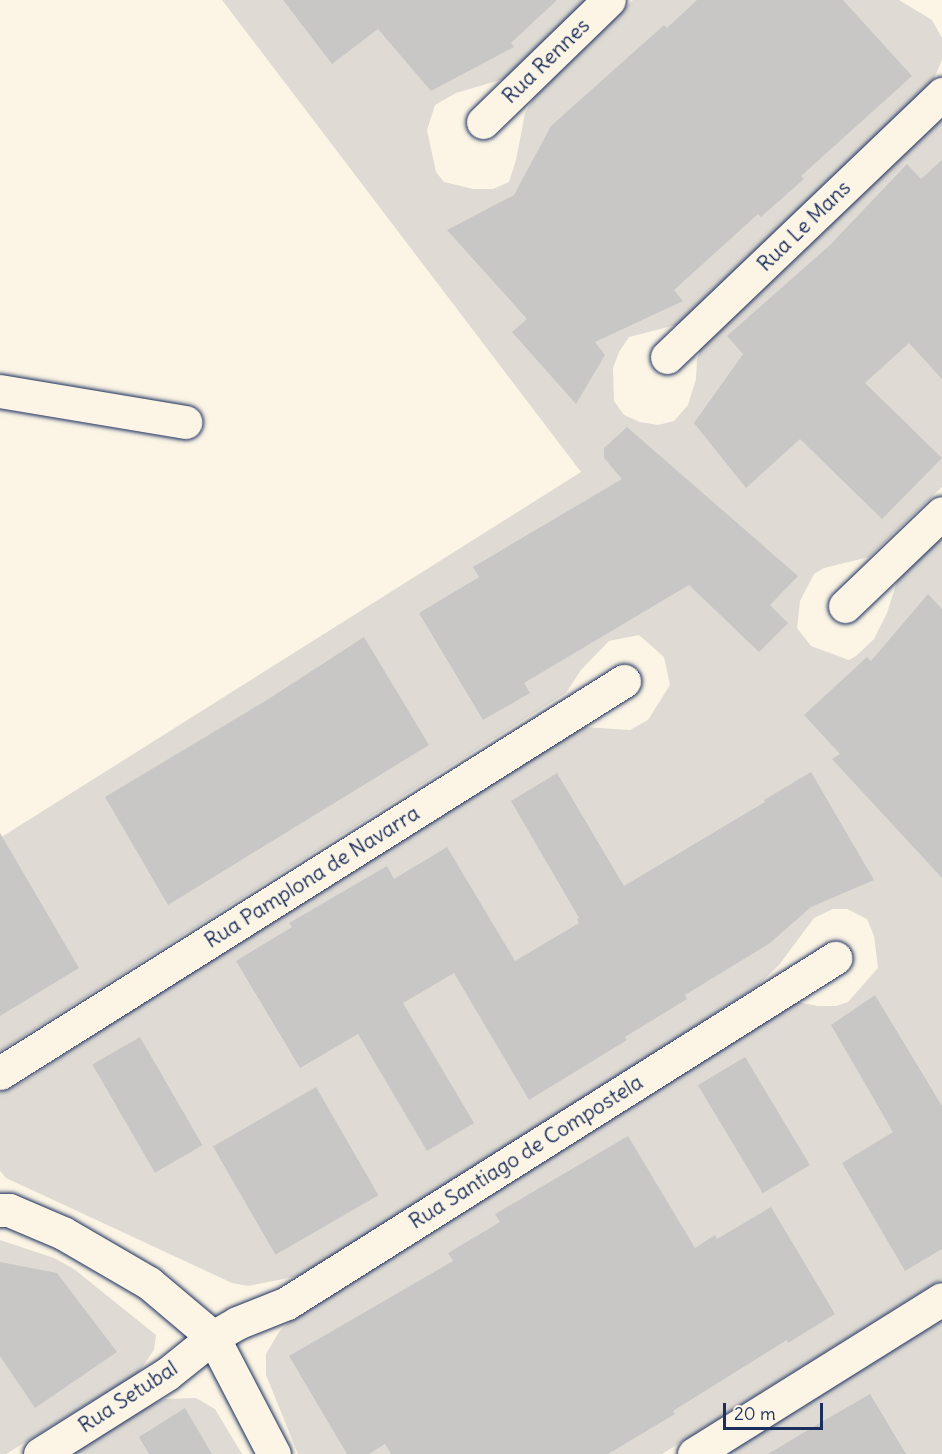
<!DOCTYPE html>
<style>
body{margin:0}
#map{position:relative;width:942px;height:1454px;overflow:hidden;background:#fcf5e5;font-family:Delius,sans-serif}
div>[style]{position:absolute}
.green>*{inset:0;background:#dfdbd4}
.building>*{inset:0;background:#c8c7c6;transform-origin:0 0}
.roads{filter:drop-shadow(0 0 2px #1b2f5e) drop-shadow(0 0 2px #1b2f5e)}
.minor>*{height:33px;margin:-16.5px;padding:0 16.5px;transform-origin:16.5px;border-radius:16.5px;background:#fcf5e5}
span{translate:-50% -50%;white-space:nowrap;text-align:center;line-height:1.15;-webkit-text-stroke:4.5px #fcf5e5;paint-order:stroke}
.street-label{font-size:21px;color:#1b2f5e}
.scale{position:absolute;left:723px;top:1403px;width:100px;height:27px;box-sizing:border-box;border:3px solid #1b2f5e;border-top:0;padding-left:8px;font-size:18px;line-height:21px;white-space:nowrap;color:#1b2f5e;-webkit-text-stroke:4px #fcf5e5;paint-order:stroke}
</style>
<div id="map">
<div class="green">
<div style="clip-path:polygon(222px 0,590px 0,507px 78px,456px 93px,435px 105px,427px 130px,436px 172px,444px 182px,473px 189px,493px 189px,509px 182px,516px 160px,525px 113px,537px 93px,633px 0,899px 0,932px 20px,942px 38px,942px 60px,932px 83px,680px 324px,629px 337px,619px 352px,613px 368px,614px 401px,624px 415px,640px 422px,658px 425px,674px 421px,688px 405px,696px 379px,697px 360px,701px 348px,710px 336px,942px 114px,942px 487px,869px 557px,824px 568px,814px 574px,800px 601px,797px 628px,811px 646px,849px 660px,856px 656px,874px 639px,887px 613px,901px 569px,942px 532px,942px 1279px,662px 1454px,298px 1454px,266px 1375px,266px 1354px,279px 1332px,290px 1321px,797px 1002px,818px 1006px,836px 1006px,848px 1002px,878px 968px,874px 936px,867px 919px,847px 909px,833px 909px,814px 918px,779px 965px,755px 988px,304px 1275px,248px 1286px,232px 1283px,6px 1178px,0 1171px,0 1093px,23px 1082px,251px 931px,562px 734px,584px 727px,630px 730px,648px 720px,670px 685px,664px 657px,639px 635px,609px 641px,581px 670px,566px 693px,0 1051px,0 838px,581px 472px)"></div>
<div style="clip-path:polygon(0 1240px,54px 1258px,74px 1269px,156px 1335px,154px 1350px,138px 1373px,6px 1454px,0 1454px)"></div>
<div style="clip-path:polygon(942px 1320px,942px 1454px,727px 1454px)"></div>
<div style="clip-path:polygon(196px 1398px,215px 1409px,242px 1454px,62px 1454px,123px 1416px,165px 1399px)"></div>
</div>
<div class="building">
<div style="clip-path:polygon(283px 0,557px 0,511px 43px,514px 47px,431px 91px,378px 29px,332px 64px)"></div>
<div style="clip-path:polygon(697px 0,843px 0,912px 76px,801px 176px,804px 179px,761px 217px,758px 214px,674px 290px,683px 301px,595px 342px,605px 355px,576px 404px,512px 332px,527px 319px,447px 230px,514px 195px,551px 126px,664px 25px,667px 28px)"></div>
<div style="clip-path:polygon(942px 160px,942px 379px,909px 343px,865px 383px,942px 458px,882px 519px,800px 439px,746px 488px,694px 423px,743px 354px,727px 336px,830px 245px,907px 164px,921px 179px)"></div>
<div style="clip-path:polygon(627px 427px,798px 576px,770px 605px,788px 623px,759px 652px,689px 585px,524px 683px,530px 693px,483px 720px,419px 613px,479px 577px,473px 567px,622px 479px,604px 458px,604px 448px)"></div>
<div style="clip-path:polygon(928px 594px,942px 609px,942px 878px,832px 759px,840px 754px,804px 715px,867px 657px,871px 661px)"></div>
<div style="clip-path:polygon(364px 637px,429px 745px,168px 905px,105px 797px,267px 700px)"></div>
<div style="clip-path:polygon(811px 772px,874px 880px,811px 907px,770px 943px,685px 995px,687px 999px,625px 1037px,627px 1040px,529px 1100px,454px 973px,403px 1003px,474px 1123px,427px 1151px,358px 1034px,300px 1068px,236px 961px,292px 927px,289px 923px,387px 866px,394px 879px,447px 847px,515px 961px,579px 923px,577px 919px,579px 918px,511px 801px,557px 773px,624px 886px,765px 802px,764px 800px)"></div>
<div style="clip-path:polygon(0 833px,79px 968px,0 1016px)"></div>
<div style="clip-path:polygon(875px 995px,942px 1106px,942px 1249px,905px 1271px,842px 1163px,893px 1132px,831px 1025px)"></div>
<div style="left:140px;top:1037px;width:125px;height:55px;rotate:60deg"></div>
<div style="left:745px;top:1057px;width:126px;height:55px;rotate:59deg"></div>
<div style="left:316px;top:1087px;width:125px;height:119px;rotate:60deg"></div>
<div style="clip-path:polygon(628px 1136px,695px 1248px,715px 1235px,717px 1239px,771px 1207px,835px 1314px,788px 1343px,787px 1340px,673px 1411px,675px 1414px,608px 1454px,391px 1454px,385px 1444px,369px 1454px,347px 1454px,289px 1356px,453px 1261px,448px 1253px,500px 1222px,495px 1214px)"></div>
<div style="clip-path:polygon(0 1262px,57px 1273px,117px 1352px,35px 1408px,0 1356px)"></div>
<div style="clip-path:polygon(870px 1394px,906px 1454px,768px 1454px,818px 1424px)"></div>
<div style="clip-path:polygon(185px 1408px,212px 1454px,149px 1454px,139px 1437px)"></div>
</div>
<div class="roads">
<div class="minor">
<div style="left:483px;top:122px;width:175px;rotate:-44.1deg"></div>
<div style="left:667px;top:357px;width:381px;rotate:-43.7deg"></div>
<div style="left:0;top:391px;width:188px;rotate:9.5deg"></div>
<div style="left:845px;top:606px;width:134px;rotate:-43.8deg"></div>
<div style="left:0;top:1073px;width:737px;rotate:-32.14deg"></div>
<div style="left:0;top:1210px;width:9px"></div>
<div style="left:9px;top:1210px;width:59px;rotate:23.1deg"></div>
<div style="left:63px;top:1233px;width:99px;rotate:30.2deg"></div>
<div style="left:149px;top:1283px;width:84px;rotate:40.2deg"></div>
<div style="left:213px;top:1337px;width:132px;rotate:62.5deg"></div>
<div style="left:40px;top:1454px;width:150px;rotate:-32.2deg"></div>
<div style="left:167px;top:1374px;width:59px;rotate:-38.8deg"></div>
<div style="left:213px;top:1337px;width:28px;rotate:-30deg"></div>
<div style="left:237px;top:1323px;width:54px;rotate:-21.8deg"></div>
<div style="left:287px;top:1303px;width:648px;rotate:-32.19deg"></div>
<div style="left:694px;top:1454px;width:292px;rotate:-32deg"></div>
</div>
</div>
<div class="street-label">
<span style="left:546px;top:61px;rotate:-44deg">Rua Rennes</span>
<span style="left:804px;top:226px;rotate:-44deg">Rua Le Mans</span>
<span style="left:312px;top:877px;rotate:-32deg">Rua Pamplona de Navarra</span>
<span style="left:526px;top:1152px;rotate:-32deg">Rua Santiago de Compostela</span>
<span style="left:128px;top:1397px;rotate:-33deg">Rua Setubal</span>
</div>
<div class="scale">20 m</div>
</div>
